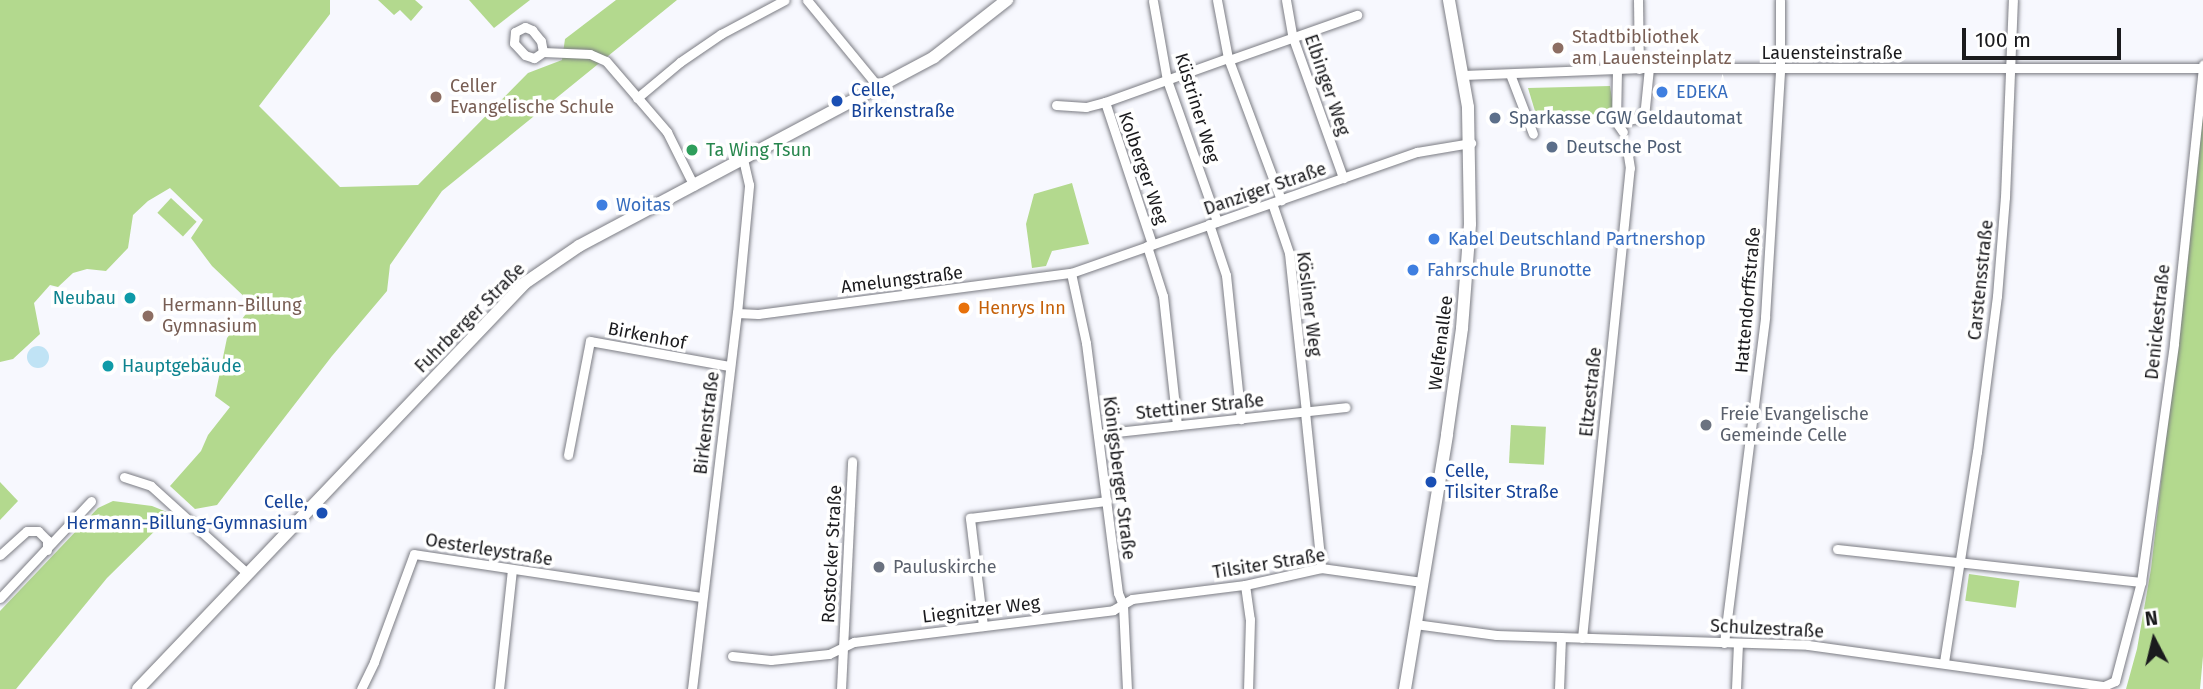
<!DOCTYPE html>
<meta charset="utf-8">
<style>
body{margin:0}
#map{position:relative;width:2203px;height:689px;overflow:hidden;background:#f7f8fe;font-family:"Fira Sans",sans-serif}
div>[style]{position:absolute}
.green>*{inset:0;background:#b3d98e;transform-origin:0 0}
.water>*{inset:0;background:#c0e3f5}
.round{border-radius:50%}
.roads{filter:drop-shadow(0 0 2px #7b7c83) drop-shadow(0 0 2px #7b7c83)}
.street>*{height:9px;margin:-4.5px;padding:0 4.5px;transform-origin:4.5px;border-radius:4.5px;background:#fff}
.secondary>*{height:12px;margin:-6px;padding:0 6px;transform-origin:6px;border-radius:6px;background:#fff}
.dots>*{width:19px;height:19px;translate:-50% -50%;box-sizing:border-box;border:4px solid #fff;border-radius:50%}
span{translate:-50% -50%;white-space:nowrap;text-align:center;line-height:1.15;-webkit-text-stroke:7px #fff;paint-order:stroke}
.education-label{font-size:18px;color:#785e54}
.left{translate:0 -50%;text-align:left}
.street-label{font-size:18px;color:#1a1a1d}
.transit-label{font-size:18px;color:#164399}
.right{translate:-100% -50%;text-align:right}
.shop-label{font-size:18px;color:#366cbe}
.service-label{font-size:18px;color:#4e5e75}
.leisure-label{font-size:18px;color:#27864d}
.culture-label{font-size:18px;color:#0d838f}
.food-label{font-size:18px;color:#c56008}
.worship-label{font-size:18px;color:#5b616d}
.north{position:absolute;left:2119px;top:605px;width:70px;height:70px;-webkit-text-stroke:5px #fff;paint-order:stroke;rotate:353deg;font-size:19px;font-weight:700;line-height:28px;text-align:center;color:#1a1a1d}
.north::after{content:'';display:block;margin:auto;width:24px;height:32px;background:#1a1a1d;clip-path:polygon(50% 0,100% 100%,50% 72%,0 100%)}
.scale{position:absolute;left:1962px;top:28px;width:159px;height:32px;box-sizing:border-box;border:4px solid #1a1a1d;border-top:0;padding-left:9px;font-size:21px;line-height:24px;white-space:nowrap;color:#1a1a1d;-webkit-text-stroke:5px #fff;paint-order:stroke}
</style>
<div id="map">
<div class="green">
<div style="clip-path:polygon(0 0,330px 0,330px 14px,259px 106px,340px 187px,418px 185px,528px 73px,562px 60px,565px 39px,616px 0,677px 0,442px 191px,390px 265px,387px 291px,332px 356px,217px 505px,195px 509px,170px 486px,201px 451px,208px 435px,230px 407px,215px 396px,227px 338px,253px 305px,212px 266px,191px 238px,203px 220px,170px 188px,148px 201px,133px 215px,128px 248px,106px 271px,87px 269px,73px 273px,58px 287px,50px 285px,34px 303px,40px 334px,13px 359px,0 362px)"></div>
<div style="clip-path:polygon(378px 0,415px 0,423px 7px,411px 21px,400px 10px,394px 15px)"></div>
<div style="clip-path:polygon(469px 0,530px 0,494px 28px)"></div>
<div style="clip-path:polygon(1610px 86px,1614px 112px,1538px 121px,1528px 88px)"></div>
<div style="clip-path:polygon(2203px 114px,2203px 656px,2200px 689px,2126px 689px,2137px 649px,2151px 569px)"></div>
<div style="clip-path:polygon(1072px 183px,1089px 244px,1052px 251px,1046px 266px,1032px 268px,1026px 224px,1034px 194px)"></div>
<div style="left:171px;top:198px;width:35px;height:20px;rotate:43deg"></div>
<div style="left:1511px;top:425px;width:35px;height:38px;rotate:3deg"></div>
<div style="clip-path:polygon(0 482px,18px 501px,0 520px)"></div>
<div style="clip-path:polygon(113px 501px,152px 506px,172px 514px,107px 578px,16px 689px,0 689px,0 611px,98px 508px)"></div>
<div style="left:1969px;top:574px;width:51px;height:27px;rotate:8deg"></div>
</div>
<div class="water">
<div class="round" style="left:27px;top:346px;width:22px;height:22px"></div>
</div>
<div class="roads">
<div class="street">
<div style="left:807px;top:0;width:115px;rotate:50.6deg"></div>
<div style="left:1217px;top:0;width:59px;rotate:79.3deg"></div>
<div style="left:1228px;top:58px;width:152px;rotate:69.5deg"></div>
<div style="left:1286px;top:0;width:39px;rotate:80deg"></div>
<div style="left:1293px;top:38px;width:149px;rotate:70.3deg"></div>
<div style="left:1638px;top:0;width:69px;rotate:89.2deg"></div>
<div style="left:1153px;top:1px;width:80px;rotate:80deg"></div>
<div style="left:1167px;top:80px;width:150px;rotate:70.5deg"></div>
<div style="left:543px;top:52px;width:11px;rotate:146deg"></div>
<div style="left:534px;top:58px;width:9px;rotate:-162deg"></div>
<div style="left:525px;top:55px;width:16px;rotate:-133deg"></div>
<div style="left:514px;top:43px;width:11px;rotate:-85deg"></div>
<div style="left:515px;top:32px;width:11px;rotate:-27deg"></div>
<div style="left:525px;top:27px;width:8px;rotate:23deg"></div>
<div style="left:532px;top:30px;width:14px;rotate:51deg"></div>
<div style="left:541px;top:41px;width:11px;rotate:80deg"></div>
<div style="left:543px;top:52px;width:47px;rotate:2.4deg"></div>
<div style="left:590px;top:54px;width:17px;rotate:24deg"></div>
<div style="left:606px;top:61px;width:94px;rotate:49.3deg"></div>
<div style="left:667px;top:132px;width:60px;rotate:63.4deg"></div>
<div style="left:1229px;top:60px;width:136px;rotate:-19.4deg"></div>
<div style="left:1510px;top:74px;width:64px;rotate:69deg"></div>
<div style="left:1463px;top:75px;width:186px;rotate:-2.2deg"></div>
<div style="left:1649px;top:68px;width:552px"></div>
<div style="left:637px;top:98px;width:56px;rotate:-39.9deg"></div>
<div style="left:680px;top:62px;width:50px;rotate:-34.3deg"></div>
<div style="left:721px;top:34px;width:72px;rotate:-28deg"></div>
<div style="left:1105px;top:102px;width:150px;rotate:71.7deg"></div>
<div style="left:1056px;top:105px;width:30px;rotate:4deg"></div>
<div style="left:1086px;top:107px;width:20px;rotate:-15deg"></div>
<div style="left:1105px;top:102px;width:131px;rotate:-19.7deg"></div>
<div style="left:1616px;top:122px;width:28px;rotate:-10deg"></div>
<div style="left:1644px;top:117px;width:49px;rotate:-84.2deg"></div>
<div style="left:1616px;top:122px;width:53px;rotate:-88.9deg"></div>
<div style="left:1616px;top:122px;width:12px;rotate:55deg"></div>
<div style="left:1272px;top:203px;width:53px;rotate:71.2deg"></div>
<div style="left:1289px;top:253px;width:160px;rotate:83.9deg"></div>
<div style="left:1209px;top:224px;width:54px;rotate:71.6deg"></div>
<div style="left:1226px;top:275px;width:145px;rotate:84.1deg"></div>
<div style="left:1147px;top:246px;width:52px;rotate:72.3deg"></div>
<div style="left:1163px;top:296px;width:130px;rotate:83.8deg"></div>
<div style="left:1071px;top:273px;width:72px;rotate:77.9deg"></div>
<div style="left:1086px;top:343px;width:252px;rotate:82.7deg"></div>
<div style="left:1118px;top:593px;width:13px;rotate:67deg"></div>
<div style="left:1123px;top:605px;width:84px;rotate:87.3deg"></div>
<div style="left:737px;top:313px;width:21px;rotate:3deg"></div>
<div style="left:758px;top:314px;width:316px;rotate:-7.5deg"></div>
<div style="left:1071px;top:273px;width:367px;rotate:-19.3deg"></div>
<div style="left:1417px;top:152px;width:55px;rotate:-9.5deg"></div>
<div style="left:1305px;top:412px;width:157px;rotate:84.1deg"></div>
<div style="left:1098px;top:434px;width:249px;rotate:-6.2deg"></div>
<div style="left:568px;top:455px;width:116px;rotate:-79.1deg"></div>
<div style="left:590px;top:341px;width:141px;rotate:10.2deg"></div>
<div style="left:124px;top:477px;width:28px;rotate:18deg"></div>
<div style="left:151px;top:486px;width:131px;rotate:42.2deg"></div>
<div style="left:1837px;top:549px;width:306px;rotate:6.2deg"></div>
<div style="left:0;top:555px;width:36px;rotate:-42deg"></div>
<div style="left:27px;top:531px;width:11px"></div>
<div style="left:38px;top:531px;width:13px;rotate:45deg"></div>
<div style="left:47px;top:540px;width:10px;rotate:90deg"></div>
<div style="left:1245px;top:585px;width:34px;rotate:82deg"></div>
<div style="left:1250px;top:619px;width:70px;rotate:91.6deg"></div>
<div style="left:0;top:598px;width:133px;rotate:-46.8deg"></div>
<div style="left:1415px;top:624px;width:82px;rotate:7.7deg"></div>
<div style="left:1496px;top:635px;width:312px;rotate:1.8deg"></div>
<div style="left:1808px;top:645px;width:299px;rotate:7.9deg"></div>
<div style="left:2104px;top:686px;width:12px;rotate:-24deg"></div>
<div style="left:2115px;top:681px;width:102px;rotate:-75.3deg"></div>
<div style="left:2141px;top:582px;width:241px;rotate:-82.1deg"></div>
<div style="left:2174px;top:343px;width:280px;rotate:-84deg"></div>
<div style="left:983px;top:626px;width:109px;rotate:-96.9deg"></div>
<div style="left:970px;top:518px;width:138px;rotate:-7.1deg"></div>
<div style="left:1582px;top:638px;width:472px;rotate:-84.2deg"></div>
<div style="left:1630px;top:168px;width:18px;rotate:-99deg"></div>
<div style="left:1724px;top:643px;width:329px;rotate:-82.8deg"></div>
<div style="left:1765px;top:317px;width:248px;rotate:-86.5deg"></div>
<div style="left:1780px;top:69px;width:69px;rotate:-90deg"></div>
<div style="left:732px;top:656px;width:39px;rotate:6deg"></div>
<div style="left:771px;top:660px;width:58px;rotate:-5.9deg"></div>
<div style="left:829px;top:654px;width:28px;rotate:-26deg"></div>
<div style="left:854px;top:642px;width:261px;rotate:-7deg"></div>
<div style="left:1113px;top:610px;width:22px;rotate:-30deg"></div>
<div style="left:1132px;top:599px;width:114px;rotate:-7.1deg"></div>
<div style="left:1245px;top:585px;width:78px;rotate:-12.6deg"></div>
<div style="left:1321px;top:568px;width:102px;rotate:7.9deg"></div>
<div style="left:1944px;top:662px;width:213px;rotate:-81.1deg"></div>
<div style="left:1977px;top:452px;width:157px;rotate:-82.7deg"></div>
<div style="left:1997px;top:296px;width:99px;rotate:-85.4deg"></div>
<div style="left:2005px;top:197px;width:197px;rotate:-87.7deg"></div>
<div style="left:361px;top:689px;width:30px;rotate:-64deg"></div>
<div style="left:374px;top:662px;width:115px;rotate:-69.7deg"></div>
<div style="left:414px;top:554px;width:291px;rotate:8.5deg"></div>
<div style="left:499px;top:689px;width:120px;rotate:-83.8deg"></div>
<div style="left:692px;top:689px;width:379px;rotate:-83.2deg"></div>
<div style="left:737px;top:313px;width:129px;rotate:-84.6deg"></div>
<div style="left:749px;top:185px;width:26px;rotate:-103deg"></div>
<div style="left:841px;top:689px;width:228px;rotate:-87.2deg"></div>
<div style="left:1559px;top:689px;width:52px;rotate:-87.8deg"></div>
<div style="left:1736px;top:689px;width:46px;rotate:-87.5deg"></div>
</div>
<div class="secondary">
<div style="left:138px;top:689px;width:561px;rotate:-46.37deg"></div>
<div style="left:525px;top:283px;width:65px;rotate:-34.4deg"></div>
<div style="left:579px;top:246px;width:402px;rotate:-28deg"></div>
<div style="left:934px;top:57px;width:93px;rotate:-38deg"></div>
<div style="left:1405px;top:689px;width:258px;rotate:-80.6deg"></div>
<div style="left:1447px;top:434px;width:107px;rotate:-81.9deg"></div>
<div style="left:1462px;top:328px;width:104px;rotate:-85.6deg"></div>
<div style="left:1470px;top:224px;width:117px;rotate:-91deg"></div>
<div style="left:1468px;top:107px;width:109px;rotate:-100.1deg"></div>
</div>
</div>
<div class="dots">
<div style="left:1558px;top:48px;background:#8d6e63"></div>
<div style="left:1662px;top:92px;background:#3f7fe0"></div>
<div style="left:436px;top:97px;background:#8d6e63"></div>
<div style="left:837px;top:101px;background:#1a4fb4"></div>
<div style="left:1495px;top:118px;background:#5c6f8a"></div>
<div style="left:1552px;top:147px;background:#5c6f8a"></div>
<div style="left:692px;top:150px;background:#2e9e5b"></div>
<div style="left:602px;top:205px;background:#3f7fe0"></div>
<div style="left:1434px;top:239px;background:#3f7fe0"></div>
<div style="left:1413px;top:270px;background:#3f7fe0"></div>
<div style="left:130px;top:298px;background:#0f9aa8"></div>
<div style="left:964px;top:308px;background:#e8710a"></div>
<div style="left:148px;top:316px;background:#8d6e63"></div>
<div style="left:108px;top:366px;background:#0f9aa8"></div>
<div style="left:1706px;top:425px;background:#6b7280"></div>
<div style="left:1431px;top:482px;background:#1a4fb4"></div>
<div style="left:322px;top:513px;background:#1a4fb4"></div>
<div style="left:879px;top:567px;background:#6b7280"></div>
</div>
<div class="education-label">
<span class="left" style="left:1572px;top:48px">Stadtbibliothek<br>am Lauensteinplatz</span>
<span class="left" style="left:450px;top:97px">Celler<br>Evangelische Schule</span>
<span class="left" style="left:162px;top:316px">Hermann-Billung<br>Gymnasium</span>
</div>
<div class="street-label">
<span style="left:1832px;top:53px">Lauensteinstraße</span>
<span style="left:1327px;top:85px;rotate:71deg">Elbinger Weg</span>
<span style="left:1197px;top:108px;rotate:73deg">Küstriner Weg</span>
<span style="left:1143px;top:168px;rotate:71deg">Kolberger Weg</span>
<span style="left:1265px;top:189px;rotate:-19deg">Danziger Straße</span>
<span style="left:902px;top:280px;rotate:-7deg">Amelungstraße</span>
<span style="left:1981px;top:280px;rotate:-84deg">Carstensstraße</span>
<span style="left:1748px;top:300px;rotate:-85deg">Hattendorffstraße</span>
<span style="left:1309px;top:304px;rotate:83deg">Kösliner Weg</span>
<span style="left:470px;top:318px;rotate:-45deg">Fuhrberger Straße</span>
<span style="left:2158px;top:322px;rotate:-84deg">Denickestraße</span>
<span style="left:647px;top:336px;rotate:11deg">Birkenhof</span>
<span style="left:1441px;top:343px;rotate:-83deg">Welfenallee</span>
<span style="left:1591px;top:392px;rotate:-84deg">Eltzestraße</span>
<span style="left:1200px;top:407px;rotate:-6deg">Stettiner Straße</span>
<span style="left:707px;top:423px;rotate:-83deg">Birkenstraße</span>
<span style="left:1119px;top:478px;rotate:83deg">Königsberger Straße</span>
<span style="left:489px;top:550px;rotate:9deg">Oesterleystraße</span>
<span style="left:832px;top:554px;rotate:-87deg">Rostocker Straße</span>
<span style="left:1269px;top:564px;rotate:-9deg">Tilsiter Straße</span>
<span style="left:981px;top:610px;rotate:-7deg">Liegnitzer Weg</span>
<span style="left:1767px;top:629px;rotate:3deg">Schulzestraße</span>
</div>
<div class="transit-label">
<span class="left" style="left:851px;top:101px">Celle,<br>Birkenstraße</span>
<span class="left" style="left:1445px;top:482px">Celle,<br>Tilsiter Straße</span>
<span class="right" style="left:308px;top:513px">Celle,<br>Hermann-Billung-Gymnasium</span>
</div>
<div class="shop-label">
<span class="left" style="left:1676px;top:92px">EDEKA</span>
<span class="left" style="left:616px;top:205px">Woitas</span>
<span class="left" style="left:1448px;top:239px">Kabel Deutschland Partnershop</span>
<span class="left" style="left:1427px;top:270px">Fahrschule Brunotte</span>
</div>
<div class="service-label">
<span class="left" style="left:1509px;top:118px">Sparkasse CGW Geldautomat</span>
<span class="left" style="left:1566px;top:147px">Deutsche Post</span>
</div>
<div class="leisure-label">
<span class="left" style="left:706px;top:150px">Ta Wing Tsun</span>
</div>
<div class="culture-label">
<span class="right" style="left:116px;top:298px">Neubau</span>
<span class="left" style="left:122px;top:366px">Hauptgebäude</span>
</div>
<div class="food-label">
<span class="left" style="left:978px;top:308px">Henrys Inn</span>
</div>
<div class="worship-label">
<span class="left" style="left:1720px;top:425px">Freie Evangelische<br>Gemeinde Celle</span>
<span class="left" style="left:893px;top:567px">Pauluskirche</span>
</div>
<div class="north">N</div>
<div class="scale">100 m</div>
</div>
